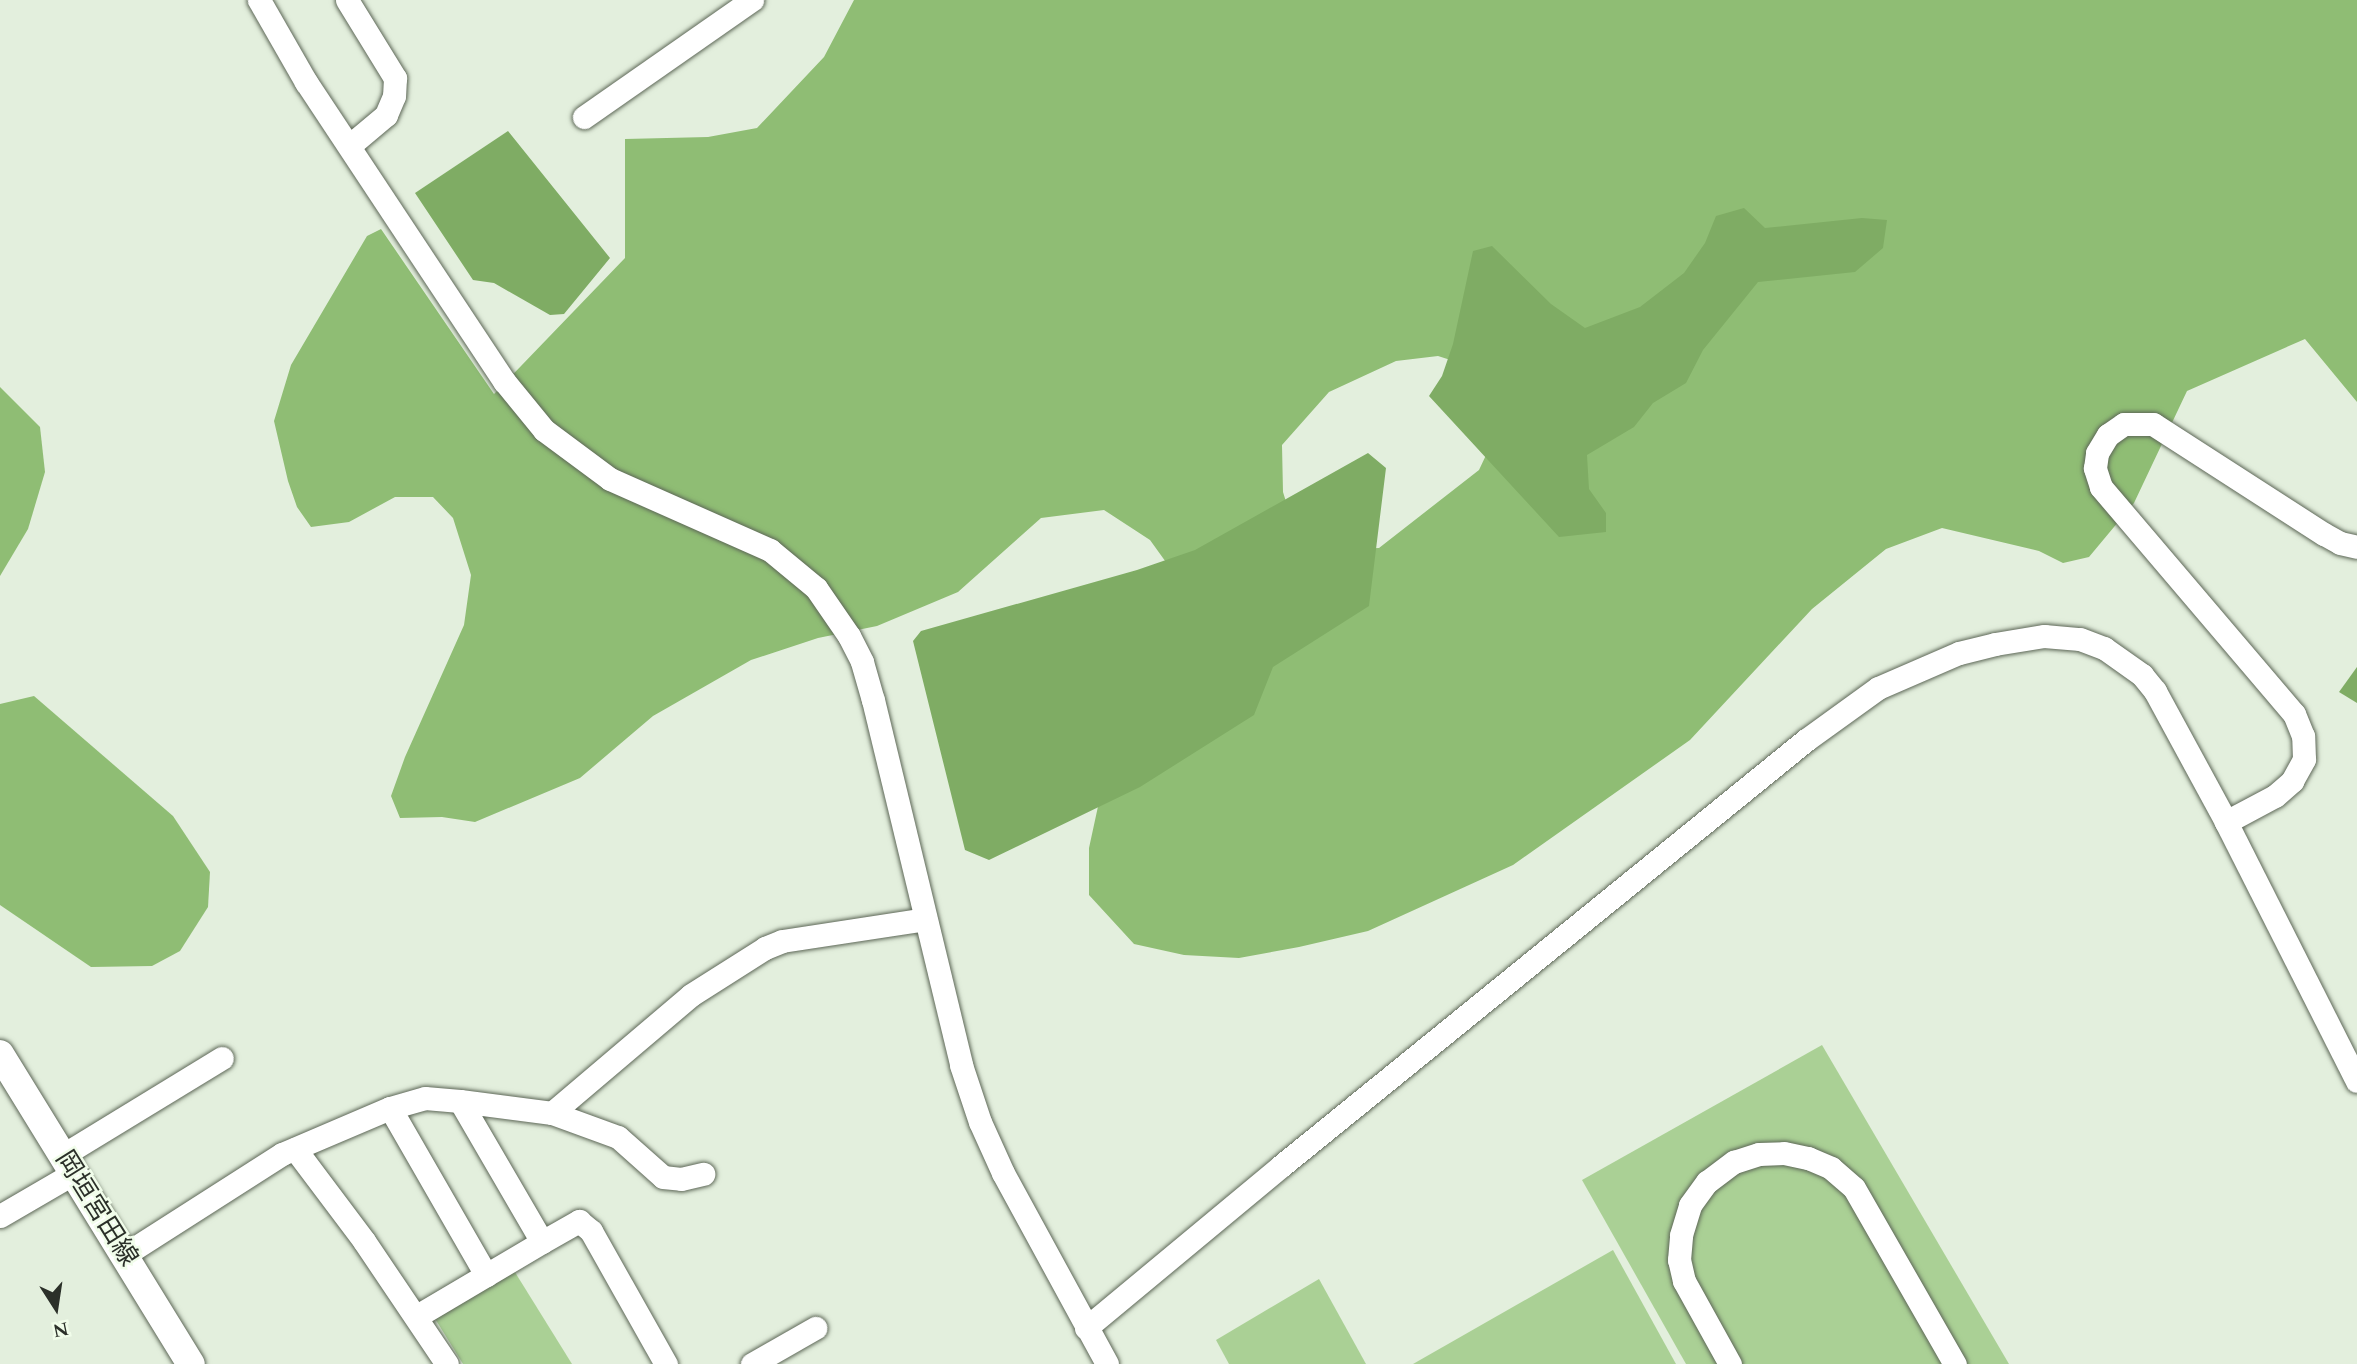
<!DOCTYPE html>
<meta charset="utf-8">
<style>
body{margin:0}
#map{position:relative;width:2357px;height:1364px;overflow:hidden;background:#e3efdd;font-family:Spectral,"Noto Sans JP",serif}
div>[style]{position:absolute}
.green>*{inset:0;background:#aad095}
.forest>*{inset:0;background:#8fbd74}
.water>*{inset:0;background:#7fac64}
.roads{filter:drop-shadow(0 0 2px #5d6757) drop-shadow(0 0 2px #5d6757)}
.minor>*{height:23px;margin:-11.5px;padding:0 11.5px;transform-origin:11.5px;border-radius:11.5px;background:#fff}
.major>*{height:28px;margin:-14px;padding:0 14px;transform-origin:14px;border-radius:14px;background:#fff}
span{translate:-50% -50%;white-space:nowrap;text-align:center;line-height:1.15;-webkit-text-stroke:5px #f1fdea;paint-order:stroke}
.street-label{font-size:26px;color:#2b3029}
.north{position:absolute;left:21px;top:1273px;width:70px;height:70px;-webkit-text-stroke:5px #f1fdea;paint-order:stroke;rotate:168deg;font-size:19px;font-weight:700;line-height:28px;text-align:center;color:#2b3029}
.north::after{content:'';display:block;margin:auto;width:24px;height:32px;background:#2b3029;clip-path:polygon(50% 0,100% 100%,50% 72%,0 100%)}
</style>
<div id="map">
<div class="green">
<div style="clip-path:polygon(1822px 1045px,2009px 1364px,1686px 1364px,1582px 1180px)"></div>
<div style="clip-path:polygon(1613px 1250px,1676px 1364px,1413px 1364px)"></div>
<div style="clip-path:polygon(513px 1269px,572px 1364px,463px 1364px,434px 1317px)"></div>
<div style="clip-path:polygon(1319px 1279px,1366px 1364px,1229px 1364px,1216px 1340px)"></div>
</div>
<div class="forest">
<div style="clip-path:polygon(evenodd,854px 0,2357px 0,2357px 402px,2305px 339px,2187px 391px,2134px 503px,2089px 557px,2063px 563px,2039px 551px,1942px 528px,1886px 549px,1812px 609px,1690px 740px,1513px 865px,1368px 931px,1299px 947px,1239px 958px,1184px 955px,1134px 944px,1089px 895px,1089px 848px,1105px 774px,1181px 583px,1150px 540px,1104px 510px,1041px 518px,958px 592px,877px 626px,818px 638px,751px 660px,653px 716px,580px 778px,475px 822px,442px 817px,400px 818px,391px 796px,405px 757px,464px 625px,471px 575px,453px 518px,433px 497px,395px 497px,349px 522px,311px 527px,297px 507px,288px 481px,274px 421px,291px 365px,367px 236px,381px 229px,494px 394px,625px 258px,625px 139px,708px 137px,757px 128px,824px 57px,854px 0,1438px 356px,1463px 364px,1495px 436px,1479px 470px,1379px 548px,1350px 549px,1292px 521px,1283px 492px,1282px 445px,1329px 392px,1396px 361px,1438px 356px)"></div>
<div style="clip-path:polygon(0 387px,40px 427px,45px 472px,28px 529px,0 576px)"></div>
<div style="clip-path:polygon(34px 696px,173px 816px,210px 872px,208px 907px,180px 951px,152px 966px,91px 967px,0 905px,0 704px)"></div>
</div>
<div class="water">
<div style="clip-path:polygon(508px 131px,610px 258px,564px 314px,550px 315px,494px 283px,473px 280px,415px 193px)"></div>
<div style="clip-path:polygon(1744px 208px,1765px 228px,1862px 218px,1887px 220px,1883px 248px,1855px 272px,1758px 282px,1703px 350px,1686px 383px,1653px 403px,1634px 427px,1587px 455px,1589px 489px,1606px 513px,1606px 532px,1559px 537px,1429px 396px,1442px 376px,1453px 344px,1473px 251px,1492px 246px,1551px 304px,1585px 328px,1640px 307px,1684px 273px,1705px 243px,1716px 216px)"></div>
<div style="clip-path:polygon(1368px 453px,1386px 468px,1369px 606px,1273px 667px,1254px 715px,1140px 787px,989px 860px,965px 850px,913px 641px,921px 631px,1137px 570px,1195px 550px)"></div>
<div style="clip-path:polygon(2357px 667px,2357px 703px,2339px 692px)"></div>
</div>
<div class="roads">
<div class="minor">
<div style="left:259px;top:0;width:95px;rotate:60.2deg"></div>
<div style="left:306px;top:82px;width:359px;rotate:56.5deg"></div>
<div style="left:504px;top:381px;width:63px;rotate:50.8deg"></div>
<div style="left:544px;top:430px;width:82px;rotate:36.6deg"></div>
<div style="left:610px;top:479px;width:175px;rotate:23.9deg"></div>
<div style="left:770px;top:550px;width:60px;rotate:39.6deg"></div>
<div style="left:816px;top:588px;width:58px;rotate:55.5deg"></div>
<div style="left:849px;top:636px;width:29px;rotate:63deg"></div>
<div style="left:862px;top:662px;width:40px;rotate:74deg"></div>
<div style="left:873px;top:700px;width:375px;rotate:76.4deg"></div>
<div style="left:961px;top:1065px;width:60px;rotate:71.6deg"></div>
<div style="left:980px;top:1122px;width:56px;rotate:65.7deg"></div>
<div style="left:1003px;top:1173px;width:217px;rotate:61.4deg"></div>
<div style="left:347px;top:0;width:92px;rotate:58.4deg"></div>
<div style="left:395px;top:78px;width:18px;rotate:93deg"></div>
<div style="left:394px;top:96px;width:21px;rotate:113deg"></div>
<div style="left:386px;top:115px;width:48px;rotate:140deg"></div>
<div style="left:584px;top:117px;width:205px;rotate:-34.9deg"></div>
<div style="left:2226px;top:822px;width:55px;rotate:-28deg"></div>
<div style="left:2275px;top:796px;width:23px;rotate:-41deg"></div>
<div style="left:2292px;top:781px;width:25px;rotate:-61deg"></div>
<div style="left:2304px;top:759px;width:23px;rotate:-92deg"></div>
<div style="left:2303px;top:736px;width:24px;rotate:-112deg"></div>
<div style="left:2294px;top:714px;width:298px;rotate:-130.4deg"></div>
<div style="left:2101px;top:487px;width:20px;rotate:-108deg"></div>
<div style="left:2095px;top:468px;width:15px;rotate:-82deg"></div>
<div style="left:2097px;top:453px;width:21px;rotate:-59deg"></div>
<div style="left:2108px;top:435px;width:19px;rotate:-35deg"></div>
<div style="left:2124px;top:424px;width:29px"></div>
<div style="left:2153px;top:424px;width:203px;rotate:32.8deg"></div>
<div style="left:2324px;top:534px;width:18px;rotate:29deg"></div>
<div style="left:2340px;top:543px;width:17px;rotate:13deg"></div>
<div style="left:460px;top:1101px;width:93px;rotate:7.4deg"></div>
<div style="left:552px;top:1113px;width:182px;rotate:-40.3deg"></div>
<div style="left:691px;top:995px;width:88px;rotate:-32.4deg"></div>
<div style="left:765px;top:948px;width:18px;rotate:-22deg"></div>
<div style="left:782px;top:941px;width:145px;rotate:-8.7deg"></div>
<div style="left:390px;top:1108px;width:193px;rotate:60.1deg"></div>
<div style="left:552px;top:1113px;width:70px;rotate:20deg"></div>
<div style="left:618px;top:1137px;width:60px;rotate:41.6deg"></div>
<div style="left:663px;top:1177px;width:18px;rotate:6deg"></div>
<div style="left:681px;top:1179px;width:23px;rotate:-13deg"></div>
<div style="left:295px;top:1149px;width:115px;rotate:53.1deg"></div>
<div style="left:364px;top:1241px;width:148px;rotate:56deg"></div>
<div style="left:63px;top:1155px;width:186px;rotate:-31.4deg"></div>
<div style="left:0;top:1216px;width:86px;rotate:-30.2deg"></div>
<div style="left:124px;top:1255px;width:188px;rotate:-32.6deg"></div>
<div style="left:282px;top:1154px;width:117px;rotate:-23.1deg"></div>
<div style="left:390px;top:1108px;width:36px;rotate:-16deg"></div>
<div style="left:425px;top:1098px;width:35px;rotate:5deg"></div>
<div style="left:460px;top:1101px;width:163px;rotate:59.8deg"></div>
<div style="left:542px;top:1242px;width:43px;rotate:-29.6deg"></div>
<div style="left:579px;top:1221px;width:16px;rotate:40deg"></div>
<div style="left:591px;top:1231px;width:153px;rotate:60.6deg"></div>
<div style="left:417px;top:1316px;width:145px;rotate:-30.6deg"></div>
<div style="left:1086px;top:1328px;width:254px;rotate:-39.7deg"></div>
<div style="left:1281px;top:1166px;width:676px;rotate:-39.06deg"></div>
<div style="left:1806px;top:740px;width:89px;rotate:-35.8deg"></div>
<div style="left:1878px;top:688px;width:88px;rotate:-23.4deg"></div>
<div style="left:1959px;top:653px;width:37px;rotate:-14deg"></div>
<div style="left:1995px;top:644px;width:50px;rotate:-9.3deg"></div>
<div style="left:2044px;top:636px;width:36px;rotate:5deg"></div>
<div style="left:2080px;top:639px;width:26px;rotate:21deg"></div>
<div style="left:2104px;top:648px;width:47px;rotate:35.4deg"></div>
<div style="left:2142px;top:675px;width:21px;rotate:51deg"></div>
<div style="left:2155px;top:691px;width:149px;rotate:61.5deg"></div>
<div style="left:2226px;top:822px;width:290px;rotate:63.2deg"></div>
<div style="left:752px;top:1364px;width:73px;rotate:-29.7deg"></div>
<div style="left:1730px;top:1364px;width:95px;rotate:-119deg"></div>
<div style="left:1684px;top:1281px;width:22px;rotate:-103deg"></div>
<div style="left:1679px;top:1260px;width:25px;rotate:-85deg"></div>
<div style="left:1681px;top:1235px;width:31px;rotate:-73deg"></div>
<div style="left:1690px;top:1205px;width:29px;rotate:-54deg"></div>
<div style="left:1707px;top:1182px;width:34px;rotate:-37deg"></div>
<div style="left:1734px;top:1162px;width:26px;rotate:-18deg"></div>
<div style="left:1759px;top:1154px;width:25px;rotate:-2deg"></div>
<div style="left:1784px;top:1153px;width:25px;rotate:12deg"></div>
<div style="left:1808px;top:1158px;width:25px;rotate:23deg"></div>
<div style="left:1831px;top:1168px;width:30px;rotate:41deg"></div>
<div style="left:1854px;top:1188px;width:203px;rotate:60.2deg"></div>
</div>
<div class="major">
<div style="left:0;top:1054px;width:364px;rotate:58.4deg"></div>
</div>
</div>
<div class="street-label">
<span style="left:96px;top:1209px;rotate:58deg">岡垣宮田線</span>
</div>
<div class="north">N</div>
</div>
